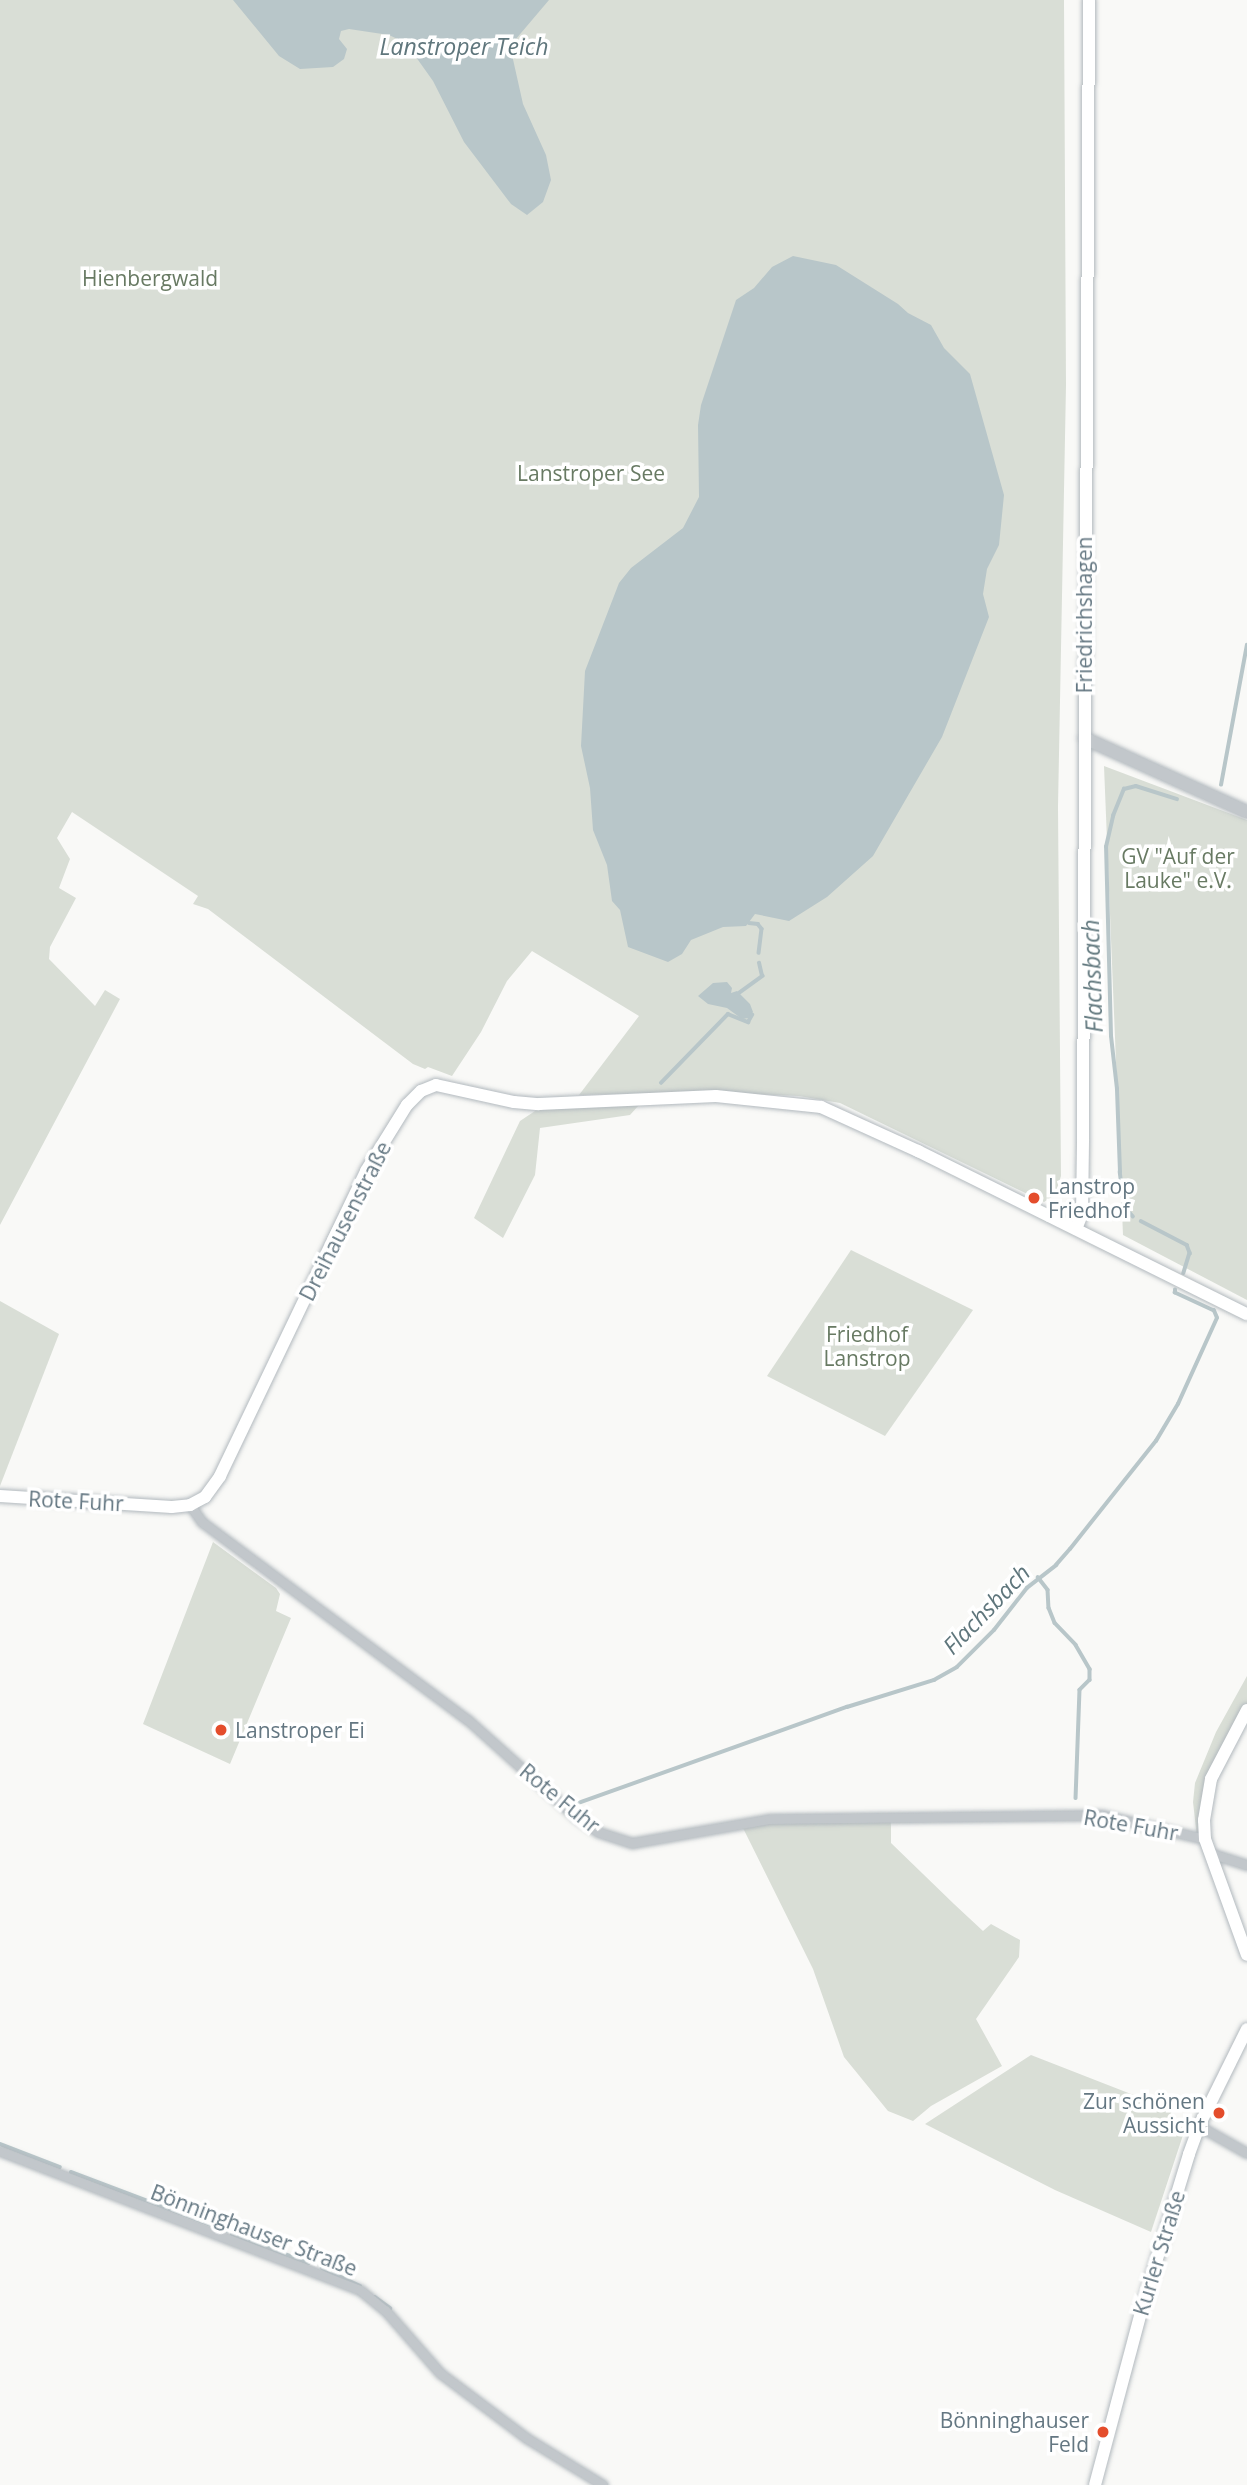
<!DOCTYPE html>
<meta charset="utf-8">
<style>
body{margin:0}
#map{position:relative;width:1247px;height:2485px;overflow:hidden;background:#f9f9f7;font-family:"Open Sans",sans-serif}
div>[style]{position:absolute}
.green>*{inset:0;background:#d9ded6}
.water>*{inset:0;background:#b8c6c9}
.stream>*{height:3.5px;margin:-1.75px;padding:0 1.75px;transform-origin:1.75px;border-radius:1.75px;background:#b8c6c9}
.roads{filter:drop-shadow(0 0 2px #b2b9be) drop-shadow(0 0 2px #b2b9be)}
.minor>*{height:9px;margin:-4.5px;padding:0 4.5px;transform-origin:4.5px;border-radius:4.5px;background:#c2c7cb}
.tertiary>*{height:12px;margin:-6px;padding:0 6px;transform-origin:6px;border-radius:6px;background:#c2c7cb}
.secondary>*{height:12px;margin:-6px;padding:0 6px;transform-origin:6px;border-radius:6px;background:#fff}
.dots>*{width:19px;height:19px;translate:-50% -50%;box-sizing:border-box;border:4px solid #fff;border-radius:50%}
span{translate:-50% -50%;white-space:nowrap;text-align:center;line-height:1.15;-webkit-text-stroke:7px #fff;paint-order:stroke}
.park-label{font-size:21px;color:#687a63}
.street-label{font-size:21px;color:#647782}
.poi-label{font-size:21px;color:#647782}
.left{translate:0 -50%;text-align:left}
.right{translate:-100% -50%;text-align:right}
.water-label{font-size:23px;color:#5f767c;font-style:italic}
</style>
<div id="map">
<div class="green">
<div style="clip-path:polygon(0 0,1064px 0,1066px 385px,1058px 807px,1061px 1176px,1055px 1195px,1044px 1202px,840px 1103px,799px 1096px,696px 1092px,579px 1095px,639px 1016px,532px 951px,507px 981px,481px 1032px,452px 1076px,428px 1067px,425px 1069px,413px 1064px,208px 909px,193px 904px,198px 896px,72px 812px,57px 838px,70px 859px,59px 888px,76px 898px,50px 947px,49px 959px,95px 1006px,105px 990px,120px 999px,0 1225px)"></div>
<div style="clip-path:polygon(1104px 766px,1247px 820px,1247px 1300px,1123px 1235px)"></div>
<div style="clip-path:polygon(639px 1105px,630px 1115px,540px 1128px,535px 1175px,503px 1238px,474px 1218px,520px 1121px,538px 1109px)"></div>
<div style="clip-path:polygon(851px 1250px,973px 1310px,885px 1436px,767px 1376px)"></div>
<div style="clip-path:polygon(0 1301px,59px 1334px,0 1486px)"></div>
<div style="clip-path:polygon(213px 1542px,276px 1588px,280px 1594px,276px 1611px,291px 1618px,230px 1764px,143px 1724px)"></div>
<div style="clip-path:polygon(1247px 1676px,1247px 1710px,1211px 1779px,1205px 1839px,1197px 1837px,1193px 1802px,1195px 1783px,1216px 1732px)"></div>
<div style="clip-path:polygon(891px 1817px,891px 1843px,954px 1904px,983px 1931px,991px 1924px,1020px 1940px,1019px 1957px,976px 2019px,1002px 2066px,931px 2106px,913px 2121px,888px 2111px,844px 2057px,813px 1969px,741px 1824px)"></div>
<div style="clip-path:polygon(1031px 2055px,1172px 2110px,1168px 2122px,1185px 2129px,1151px 2232px,1055px 2190px,925px 2124px)"></div>
</div>
<div class="water">
<div style="clip-path:polygon(233px 0,549px 0,510px 46px,523px 104px,546px 155px,551px 180px,543px 202px,527px 215px,511px 204px,464px 142px,433px 81px,406px 43px,389px 35px,349px 29px,341px 31px,339px 39px,347px 49px,344px 59px,333px 67px,300px 69px,279px 56px)"></div>
<div style="clip-path:polygon(793px 256px,836px 265px,898px 304px,908px 313px,931px 325px,944px 348px,970px 374px,1004px 495px,999px 545px,987px 569px,983px 594px,989px 617px,942px 737px,873px 856px,827px 897px,789px 921px,755px 914px,746px 926px,723px 927px,691px 940px,682px 954px,668px 962px,628px 947px,620px 910px,612px 901px,607px 865px,593px 830px,590px 788px,581px 746px,585px 671px,619px 583px,631px 568px,683px 528px,699px 497px,698px 425px,701px 405px,736px 300px,754px 288px,772px 267px)"></div>
<div style="clip-path:polygon(727px 982px,732px 988px,731px 993px,737px 991px,750px 1004px,753px 1012px,749px 1018px,742px 1019px,727px 1008px,708px 1004px,698px 996px,713px 983px)"></div>
</div>
<div class="stream">
<div style="left:1221px;top:785px;width:142px;rotate:-79.5deg"></div>
<div style="left:749px;top:923px;width:9px;rotate:6deg"></div>
<div style="left:758px;top:924px;width:6px;rotate:51deg"></div>
<div style="left:762px;top:929px;width:24px;rotate:97deg"></div>
<div style="left:739px;top:993px;width:29px;rotate:-36deg"></div>
<div style="left:762px;top:976px;width:13px;rotate:-103deg"></div>
<div style="left:661px;top:1083px;width:96px;rotate:-45.8deg"></div>
<div style="left:728px;top:1014px;width:22px;rotate:22deg"></div>
<div style="left:748px;top:1022px;width:8px;rotate:-60deg"></div>
<div style="left:1133px;top:1217px;width:13px;rotate:-132deg"></div>
<div style="left:1124px;top:1207px;width:35px;rotate:-97deg"></div>
<div style="left:1120px;top:1172px;width:83px;rotate:-92.1deg"></div>
<div style="left:1117px;top:1089px;width:53px;rotate:-96.5deg"></div>
<div style="left:1111px;top:1036px;width:189px;rotate:-91.5deg"></div>
<div style="left:1106px;top:847px;width:32px;rotate:-77deg"></div>
<div style="left:1113px;top:816px;width:29px;rotate:-68deg"></div>
<div style="left:1124px;top:789px;width:12px;rotate:-14deg"></div>
<div style="left:1136px;top:786px;width:43px;rotate:17.6deg"></div>
<div style="left:1141px;top:1221px;width:52px;rotate:27.6deg"></div>
<div style="left:1187px;top:1245px;width:9px;rotate:69deg"></div>
<div style="left:1190px;top:1253px;width:21px;rotate:107deg"></div>
<div style="left:1038px;top:1577px;width:16px;rotate:52deg"></div>
<div style="left:1048px;top:1590px;width:18px;rotate:87deg"></div>
<div style="left:1049px;top:1608px;width:16px;rotate:68deg"></div>
<div style="left:1055px;top:1623px;width:30px;rotate:46deg"></div>
<div style="left:1076px;top:1645px;width:28px;rotate:60deg"></div>
<div style="left:1090px;top:1669px;width:11px;rotate:90deg"></div>
<div style="left:1090px;top:1680px;width:14px;rotate:135deg"></div>
<div style="left:1080px;top:1690px;width:108px;rotate:92.1deg"></div>
<div style="left:573px;top:1805px;width:291px;rotate:-19.7deg"></div>
<div style="left:847px;top:1707px;width:91px;rotate:-17.2deg"></div>
<div style="left:934px;top:1680px;width:26px;rotate:-29deg"></div>
<div style="left:957px;top:1667px;width:52px;rotate:-45deg"></div>
<div style="left:994px;top:1630px;width:53px;rotate:-51.8deg"></div>
<div style="left:1027px;top:1588px;width:37px;rotate:-38deg"></div>
<div style="left:1056px;top:1565px;width:21px;rotate:-49deg"></div>
<div style="left:1070px;top:1549px;width:138px;rotate:-51.5deg"></div>
<div style="left:1156px;top:1441px;width:43px;rotate:-59.3deg"></div>
<div style="left:1178px;top:1404px;width:94px;rotate:-65.6deg"></div>
<div style="left:1217px;top:1318px;width:8px;rotate:-113deg"></div>
<div style="left:1214px;top:1311px;width:43px;rotate:-155.2deg"></div>
<div style="left:1175px;top:1293px;width:3px;rotate:-90deg"></div>
<div style="left:0;top:2144px;width:64px;rotate:21deg"></div>
<div style="left:71px;top:2172px;width:167px;rotate:20.7deg"></div>
<div style="left:232px;top:2234px;width:82px;rotate:20.6deg"></div>
<div style="left:322px;top:2268px;width:42px;rotate:25.3deg"></div>
<div style="left:375px;top:2297px;width:19px;rotate:36deg"></div>
</div>
<div class="roads">
<div class="minor">
<div style="left:190px;top:1505px;width:21px;rotate:55deg"></div>
<div style="left:202px;top:1522px;width:332px;rotate:36.7deg"></div>
<div style="left:468px;top:1720px;width:145px;rotate:41.9deg"></div>
<div style="left:576px;top:1817px;width:27px;rotate:34deg"></div>
<div style="left:598px;top:1832px;width:36px;rotate:18deg"></div>
<div style="left:632px;top:1843px;width:139px;rotate:-9.9deg"></div>
<div style="left:769px;top:1819px;width:332px;rotate:-0.7deg"></div>
<div style="left:1101px;top:1815px;width:107px;rotate:13deg"></div>
<div style="left:1210px;top:1853px;width:39px;rotate:18deg"></div>
<div style="left:1199px;top:2126px;width:55px;rotate:29.4deg"></div>
<div style="left:0;top:2151px;width:386px;rotate:21.1deg"></div>
<div style="left:360px;top:2290px;width:32px;rotate:39deg"></div>
<div style="left:385px;top:2310px;width:84px;rotate:48.9deg"></div>
<div style="left:440px;top:2373px;width:110px;rotate:36.9deg"></div>
<div style="left:528px;top:2439px;width:88px;rotate:31.5deg"></div>
</div>
<div class="tertiary">
<div style="left:1084px;top:738px;width:179px;rotate:24.4deg"></div>
</div>
<div class="secondary">
<div style="left:1076px;top:1229px;width:16px;rotate:-68deg"></div>
<div style="left:1082px;top:1214px;width:75px;rotate:-89.2deg"></div>
<div style="left:1083px;top:1139px;width:1139px;rotate:-89.7deg"></div>
<div style="left:0;top:1496px;width:172px;rotate:3.7deg"></div>
<div style="left:172px;top:1507px;width:18px;rotate:-6deg"></div>
<div style="left:190px;top:1505px;width:17px;rotate:-28deg"></div>
<div style="left:205px;top:1497px;width:26px;rotate:-54deg"></div>
<div style="left:220px;top:1476px;width:338px;rotate:-64.4deg"></div>
<div style="left:366px;top:1171px;width:78px;rotate:-58.2deg"></div>
<div style="left:407px;top:1105px;width:20px;rotate:-45deg"></div>
<div style="left:421px;top:1091px;width:16px;rotate:-22deg"></div>
<div style="left:436px;top:1085px;width:80px;rotate:12.3deg"></div>
<div style="left:514px;top:1102px;width:25px;rotate:5deg"></div>
<div style="left:539px;top:1104px;width:177px;rotate:-2.6deg"></div>
<div style="left:716px;top:1096px;width:106px;rotate:6deg"></div>
<div style="left:821px;top:1107px;width:107px;rotate:24.4deg"></div>
<div style="left:918px;top:1151px;width:367px;rotate:26.4deg"></div>
<div style="left:1247px;top:1710px;width:78px;rotate:117.6deg"></div>
<div style="left:1211px;top:1779px;width:42px;rotate:99.7deg"></div>
<div style="left:1204px;top:1820px;width:19px;rotate:87deg"></div>
<div style="left:1205px;top:1839px;width:123px;rotate:70.1deg"></div>
<div style="left:1095px;top:2485px;width:183px;rotate:-75.1deg"></div>
<div style="left:1142px;top:2308px;width:161px;rotate:-73deg"></div>
<div style="left:1189px;top:2154px;width:30px;rotate:-70deg"></div>
<div style="left:1199px;top:2126px;width:108px;rotate:-63.7deg"></div>
</div>
</div>
<div class="dots">
<div style="left:1034px;top:1198px;background:#e44d2c"></div>
<div style="left:221px;top:1730px;background:#e44d2c"></div>
<div style="left:1219px;top:2113px;background:#e44d2c"></div>
<div style="left:1103px;top:2432px;background:#e44d2c"></div>
</div>
<div class="park-label">
<span style="left:150px;top:278px">Hienbergwald</span>
<span style="left:591px;top:473px">Lanstroper See</span>
<span style="left:1178px;top:868px">GV "Auf der<br>Lauke" e.V.</span>
<span style="left:867px;top:1346px">Friedhof<br>Lanstrop</span>
</div>
<div class="street-label">
<span style="left:1084px;top:615px;rotate:-90deg">Friedrichshagen</span>
<span style="left:345px;top:1221px;rotate:-63deg">Dreihausenstraße</span>
<span style="left:76px;top:1501px;rotate:3deg">Rote Fuhr</span>
<span style="left:560px;top:1798px;rotate:39deg">Rote Fuhr</span>
<span style="left:1131px;top:1825px;rotate:10deg">Rote Fuhr</span>
<span style="left:254px;top:2230px;rotate:21deg">Bönninghauser Straße</span>
<span style="left:1159px;top:2253px;rotate:-73deg">Kurler Straße</span>
</div>
<div class="poi-label">
<span class="left" style="left:1048px;top:1198px">Lanstrop<br>Friedhof</span>
<span class="left" style="left:235px;top:1730px">Lanstroper Ei</span>
<span class="right" style="left:1205px;top:2113px">Zur schönen<br>Aussicht</span>
<span class="right" style="left:1089px;top:2432px">Bönninghauser<br>Feld</span>
</div>
<div class="water-label">
<span style="left:464px;top:46px">Lanstroper Teich</span>
<span style="left:1092px;top:976px;rotate:-92deg">Flachsbach</span>
<span style="left:986px;top:1609px;rotate:-46deg">Flachsbach</span>
</div>
</div>
